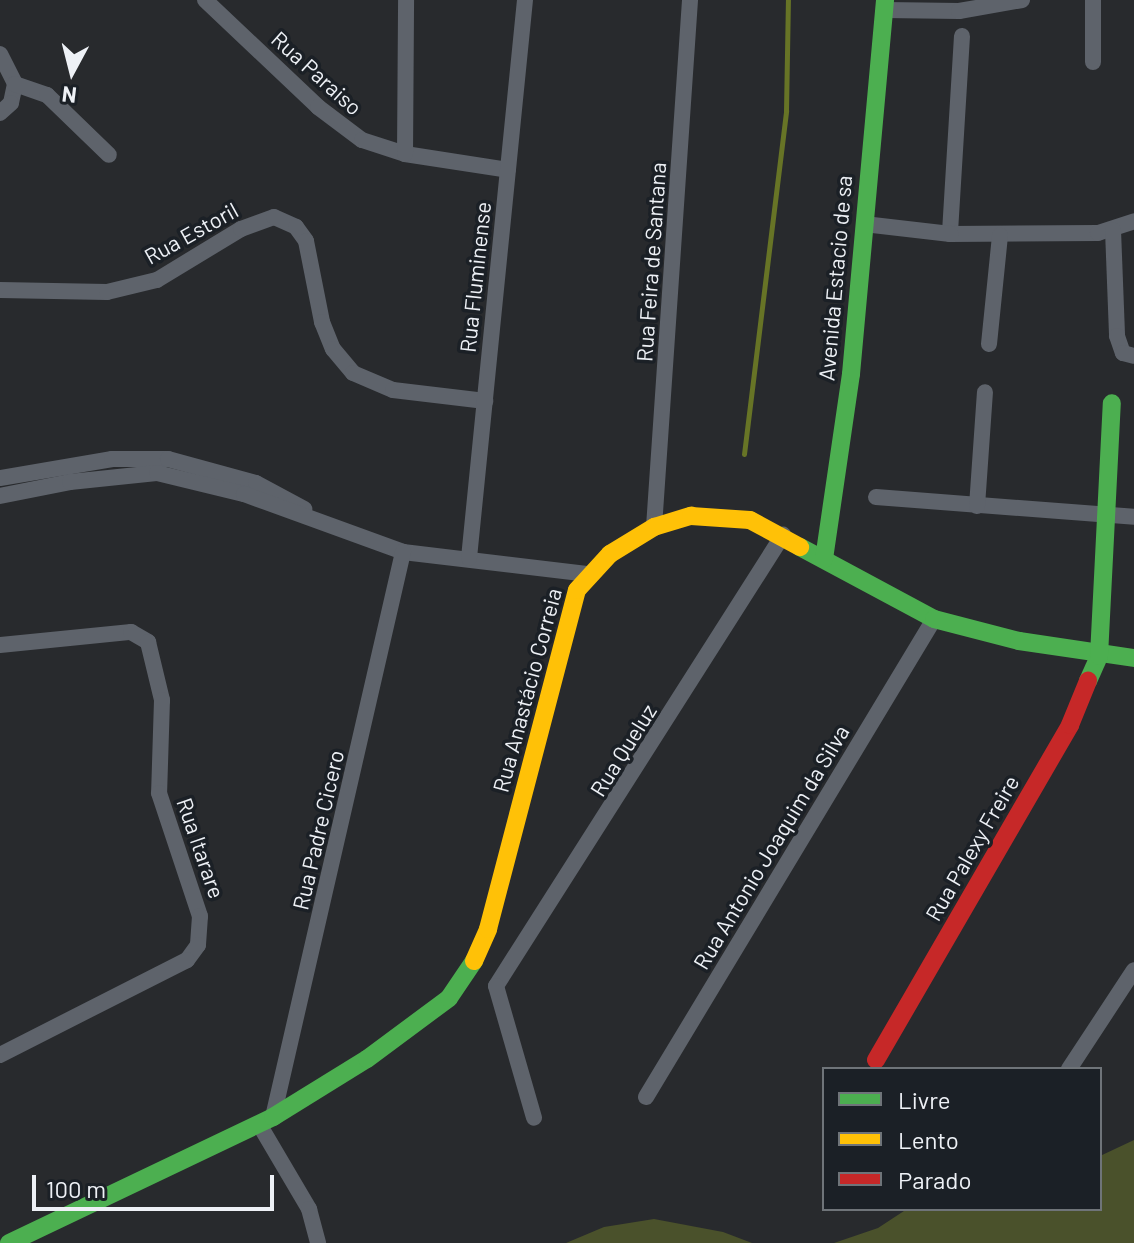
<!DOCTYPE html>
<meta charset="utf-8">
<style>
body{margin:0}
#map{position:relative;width:1134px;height:1243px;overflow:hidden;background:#282a2d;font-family:Barlow,sans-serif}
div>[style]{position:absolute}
.green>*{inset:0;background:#4a512b}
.stream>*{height:5px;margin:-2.5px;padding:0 2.5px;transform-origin:2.5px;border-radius:2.5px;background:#677426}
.street>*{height:16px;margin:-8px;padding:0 8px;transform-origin:8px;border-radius:8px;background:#5e636b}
.fast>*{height:18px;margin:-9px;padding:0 9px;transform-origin:9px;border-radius:9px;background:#4caf50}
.slow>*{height:18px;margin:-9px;padding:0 9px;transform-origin:9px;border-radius:9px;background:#ffc107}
.jam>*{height:18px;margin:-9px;padding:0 9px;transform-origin:9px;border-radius:9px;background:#c62828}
span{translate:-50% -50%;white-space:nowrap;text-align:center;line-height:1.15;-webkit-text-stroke:7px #1b2026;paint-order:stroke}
.street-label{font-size:22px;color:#eef1f6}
.legend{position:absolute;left:822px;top:1067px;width:280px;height:144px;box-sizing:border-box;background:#1b2026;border:2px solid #6f7479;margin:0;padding:10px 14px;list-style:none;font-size:24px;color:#eef1f6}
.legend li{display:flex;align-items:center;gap:16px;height:40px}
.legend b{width:40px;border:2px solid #6f7479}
.north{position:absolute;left:32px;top:32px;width:80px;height:80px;-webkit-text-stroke:6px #1b2026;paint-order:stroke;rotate:187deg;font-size:22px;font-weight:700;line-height:32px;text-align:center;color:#eef1f6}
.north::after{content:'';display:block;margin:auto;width:28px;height:36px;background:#eef1f6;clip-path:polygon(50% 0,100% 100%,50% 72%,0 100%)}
.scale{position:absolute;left:32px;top:1175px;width:242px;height:36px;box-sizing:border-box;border:4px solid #eef1f6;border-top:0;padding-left:10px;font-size:24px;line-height:28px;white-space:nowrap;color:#eef1f6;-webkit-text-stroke:6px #1b2026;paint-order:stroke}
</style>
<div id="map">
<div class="green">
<div style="clip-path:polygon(1134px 1140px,1134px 1243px,834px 1243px,878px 1228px,907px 1209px,1100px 1209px,1100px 1156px)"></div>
<div style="clip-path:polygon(654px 1219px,723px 1232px,752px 1243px,566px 1243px,604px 1227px)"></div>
</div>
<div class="stream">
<div style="left:744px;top:454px;width:346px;rotate:-83deg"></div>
<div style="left:786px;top:111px;width:111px;rotate:-89deg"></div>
</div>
<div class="street">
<div style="left:205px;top:0;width:156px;rotate:43.4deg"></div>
<div style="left:318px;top:107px;width:55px;rotate:36.9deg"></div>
<div style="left:362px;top:140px;width:45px;rotate:18deg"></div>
<div style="left:405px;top:154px;width:104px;rotate:8.8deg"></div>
<div style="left:1093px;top:0;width:62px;rotate:90deg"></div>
<div style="left:885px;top:10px;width:74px;rotate:0.8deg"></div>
<div style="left:959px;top:11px;width:64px;rotate:-9.9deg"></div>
<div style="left:962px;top:36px;width:198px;rotate:93.5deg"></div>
<div style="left:950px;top:234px;width:148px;rotate:-0.4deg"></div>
<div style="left:1098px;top:233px;width:38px;rotate:-18deg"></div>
<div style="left:0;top:54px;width:34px;rotate:63deg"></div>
<div style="left:15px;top:84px;width:19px;rotate:102deg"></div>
<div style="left:11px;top:103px;width:15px;rotate:138deg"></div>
<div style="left:15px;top:84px;width:34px;rotate:19deg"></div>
<div style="left:47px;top:95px;width:86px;rotate:44.1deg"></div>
<div style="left:405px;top:154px;width:154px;rotate:-89.6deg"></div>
<div style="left:864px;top:224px;width:87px;rotate:6.6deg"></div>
<div style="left:1113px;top:230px;width:106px;rotate:87.8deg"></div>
<div style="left:1117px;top:336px;width:18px;rotate:71deg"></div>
<div style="left:1123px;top:353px;width:11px;rotate:15deg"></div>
<div style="left:0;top:290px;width:107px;rotate:1.1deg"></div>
<div style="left:107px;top:292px;width:51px;rotate:-13.5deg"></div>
<div style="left:157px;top:280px;width:98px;rotate:-31.3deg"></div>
<div style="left:241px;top:229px;width:35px;rotate:-20deg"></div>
<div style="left:274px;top:217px;width:24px;rotate:24deg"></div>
<div style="left:296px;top:227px;width:17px;rotate:54deg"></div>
<div style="left:306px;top:241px;width:83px;rotate:78.8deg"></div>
<div style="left:322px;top:322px;width:29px;rotate:68deg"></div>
<div style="left:333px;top:349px;width:31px;rotate:50deg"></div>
<div style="left:353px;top:373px;width:43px;rotate:23deg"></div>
<div style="left:393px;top:390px;width:93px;rotate:6.8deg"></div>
<div style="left:989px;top:344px;width:109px;rotate:-84.2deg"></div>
<div style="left:0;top:478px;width:114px;rotate:-9.6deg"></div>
<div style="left:112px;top:459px;width:56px"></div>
<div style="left:168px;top:459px;width:91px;rotate:15.3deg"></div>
<div style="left:256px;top:483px;width:55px;rotate:28.4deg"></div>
<div style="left:0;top:496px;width:71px;rotate:-11.3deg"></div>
<div style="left:70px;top:482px;width:87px;rotate:-5.9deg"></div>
<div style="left:157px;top:473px;width:89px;rotate:13.6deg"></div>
<div style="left:244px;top:494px;width:169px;rotate:20deg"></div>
<div style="left:403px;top:552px;width:185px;rotate:6.8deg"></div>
<div style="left:876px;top:497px;width:259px;rotate:4.4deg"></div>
<div style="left:977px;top:506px;width:114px;rotate:-86deg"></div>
<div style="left:654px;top:527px;width:528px;rotate:-86.09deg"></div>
<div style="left:469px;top:558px;width:561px;rotate:-84.27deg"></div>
<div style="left:0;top:645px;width:132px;rotate:-5.7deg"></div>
<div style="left:131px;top:632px;width:20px;rotate:30deg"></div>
<div style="left:148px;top:642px;width:60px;rotate:76.4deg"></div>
<div style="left:162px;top:700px;width:93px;rotate:91.8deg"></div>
<div style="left:159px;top:793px;width:130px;rotate:71.6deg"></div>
<div style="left:200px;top:916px;width:29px;rotate:94deg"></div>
<div style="left:198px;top:945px;width:19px;rotate:126deg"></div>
<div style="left:187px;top:960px;width:210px;rotate:153.1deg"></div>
<div style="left:496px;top:986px;width:535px;rotate:-57.53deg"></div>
<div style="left:496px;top:986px;width:137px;rotate:73.9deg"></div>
<div style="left:1069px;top:1069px;width:118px;rotate:-56.7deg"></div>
<div style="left:646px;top:1097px;width:558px;rotate:-58.93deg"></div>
<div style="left:273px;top:1117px;width:580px;rotate:-77.04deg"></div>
<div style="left:259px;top:1124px;width:99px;rotate:59.5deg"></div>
<div style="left:309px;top:1209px;width:35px;rotate:75deg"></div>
</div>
<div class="fast">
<div style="left:800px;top:547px;width:152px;rotate:28.2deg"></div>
<div style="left:934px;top:619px;width:88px;rotate:14.5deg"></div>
<div style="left:1019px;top:641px;width:116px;rotate:8.4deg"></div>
<div style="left:824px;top:559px;width:187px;rotate:-81.7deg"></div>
<div style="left:851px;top:374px;width:376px;rotate:-84.8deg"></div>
<div style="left:1088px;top:681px;width:27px;rotate:-66deg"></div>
<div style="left:1099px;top:656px;width:253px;rotate:-87.1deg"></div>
<div style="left:9px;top:1243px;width:293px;rotate:-25.5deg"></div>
<div style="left:273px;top:1117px;width:110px;rotate:-31.7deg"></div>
<div style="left:367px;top:1059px;width:102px;rotate:-36.6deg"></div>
<div style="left:449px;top:998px;width:45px;rotate:-56deg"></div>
</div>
<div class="slow">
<div style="left:474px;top:961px;width:35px;rotate:-66deg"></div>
<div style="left:488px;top:929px;width:350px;rotate:-75.3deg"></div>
<div style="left:577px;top:590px;width:49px;rotate:-47.5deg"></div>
<div style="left:610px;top:554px;width:52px;rotate:-31.5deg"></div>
<div style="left:654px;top:527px;width:39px;rotate:-17deg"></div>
<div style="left:691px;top:516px;width:59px;rotate:3.9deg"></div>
<div style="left:750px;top:520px;width:57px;rotate:28.4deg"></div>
</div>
<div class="jam">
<div style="left:876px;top:1060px;width:387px;rotate:-59.9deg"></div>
<div style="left:1070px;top:725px;width:48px;rotate:-67.8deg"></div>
</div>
<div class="street-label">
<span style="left:317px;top:73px;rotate:42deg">Rua Paraiso</span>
<span style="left:191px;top:233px;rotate:-29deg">Rua Estoril</span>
<span style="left:651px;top:262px;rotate:-86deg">Rua Feira de Santana</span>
<span style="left:475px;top:277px;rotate:-84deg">Rua Fluminense</span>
<span style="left:835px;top:278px;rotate:-85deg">Avenida Estacio de sa</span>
<span style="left:527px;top:690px;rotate:-75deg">Rua Anastácio Correia</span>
<span style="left:623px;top:750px;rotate:-58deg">Rua Queluz</span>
<span style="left:318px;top:830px;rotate:-77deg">Rua Padre Cicero</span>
<span style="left:771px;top:847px;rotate:-59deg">Rua Antonio Joaquim da Silva</span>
<span style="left:201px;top:848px;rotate:71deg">Rua Itarare</span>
<span style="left:972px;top:848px;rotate:-60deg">Rua Palexy Freire</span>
</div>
<ul class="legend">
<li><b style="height:10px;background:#4caf50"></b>Livre</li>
<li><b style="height:10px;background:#ffc107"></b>Lento</li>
<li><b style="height:10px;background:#c62828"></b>Parado</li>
</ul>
<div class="north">N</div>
<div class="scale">100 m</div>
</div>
